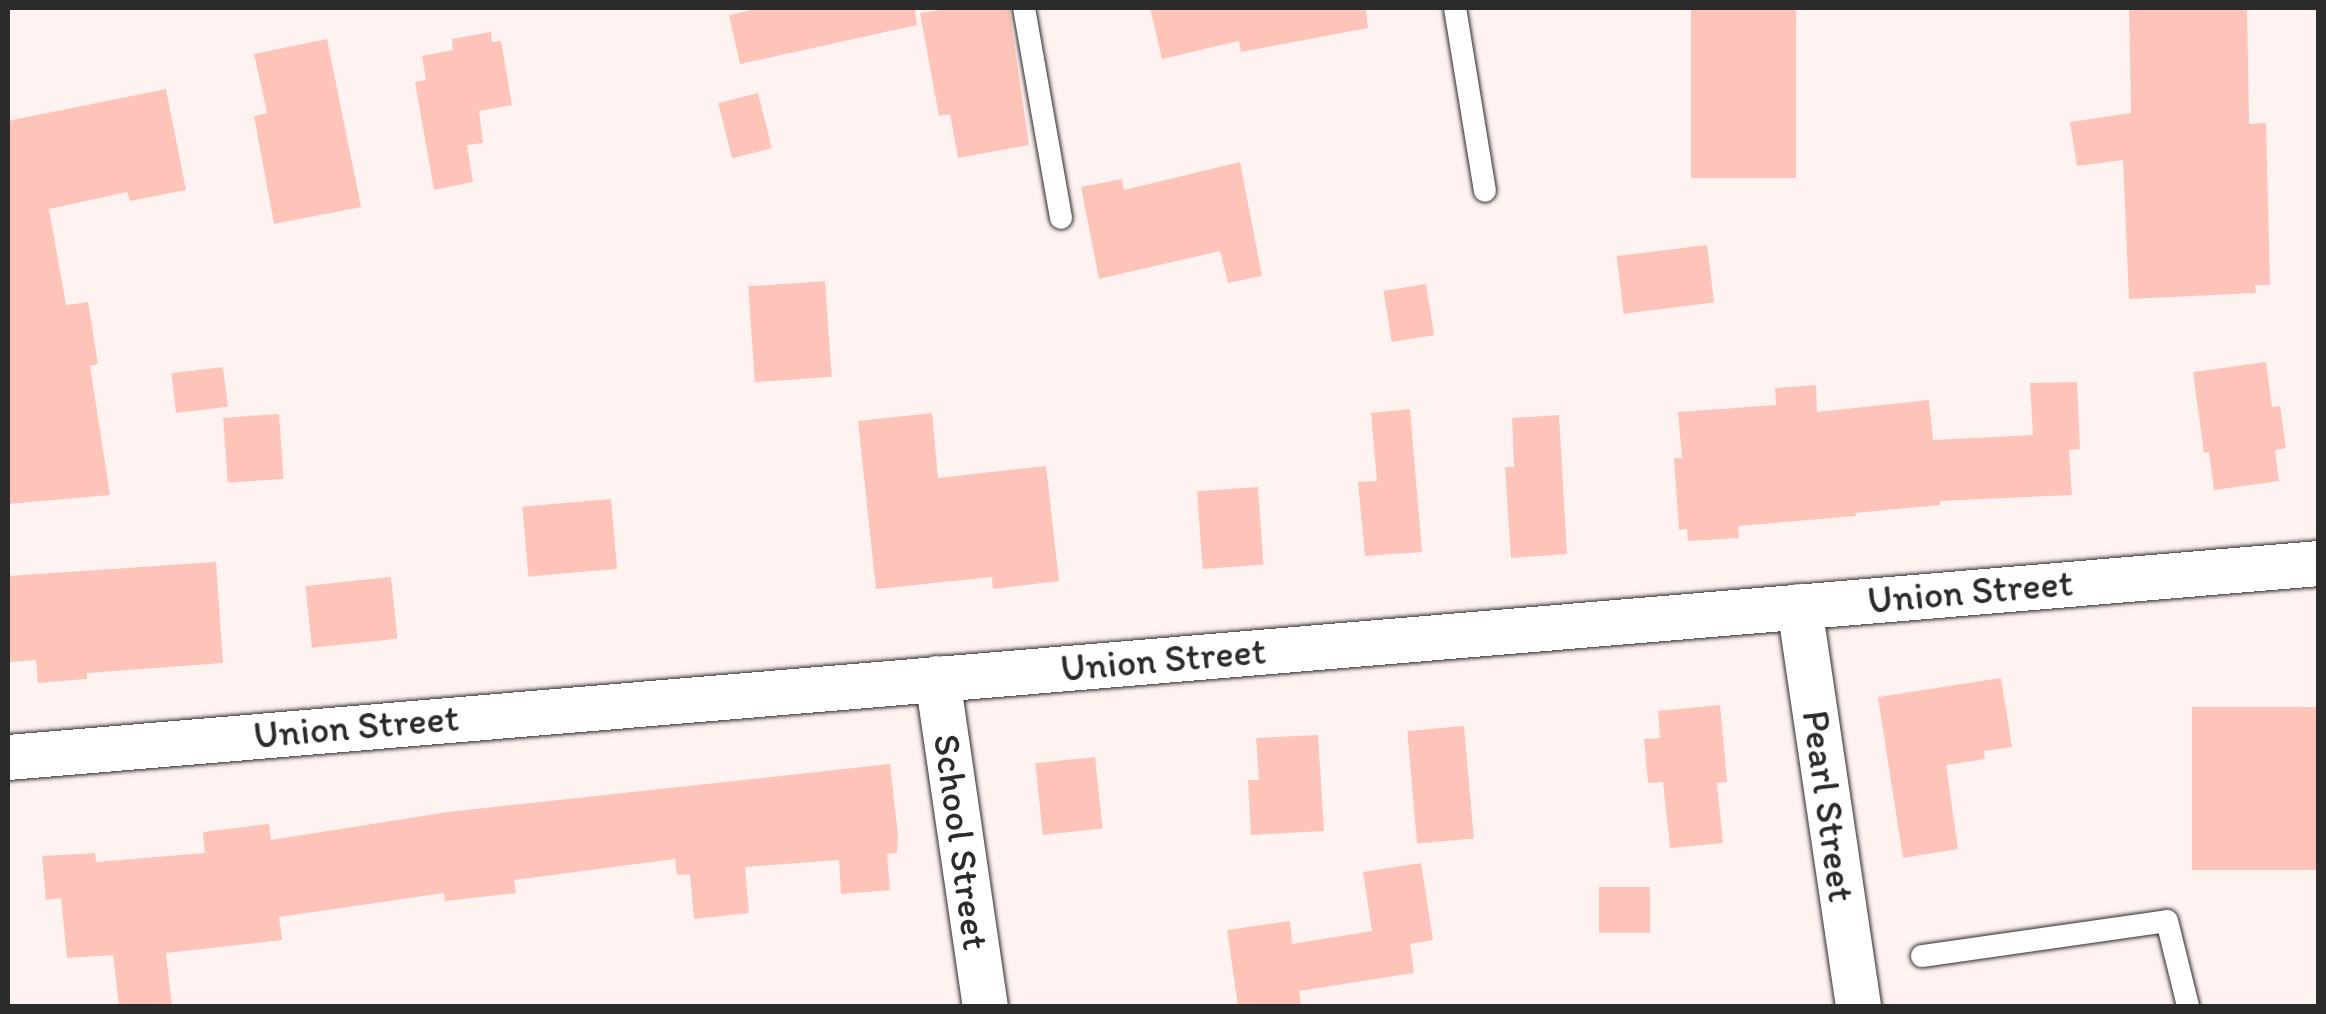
<!DOCTYPE html>
<style>
body{margin:0}
#map{position:relative;width:2326px;height:1014px;overflow:hidden;background:#fff3f1;font-family:Itim,sans-serif}
div>[style]{position:absolute}
.building>*{inset:0;background:#ffc4b9;transform-origin:0 0}
.roads{filter:drop-shadow(0 0 2px #2b2b2b) drop-shadow(0 0 2px #2b2b2b)}
.service>*{height:22px;margin:-11px;padding:0 11px;transform-origin:11px;border-radius:11px;background:#fff}
.minor>*{height:45px;margin:-22.5px;padding:0 22.5px;transform-origin:22.5px;border-radius:22.5px;background:#fff}
span{translate:-50% -50%;white-space:nowrap;text-align:center;line-height:1.15;-webkit-text-stroke:8px #fff;paint-order:stroke}
.street-label{font-size:38px;color:#2b2b2b}
.frame{position:absolute;inset:0;border:10px solid #2b2b2b;pointer-events:none}
</style>
<div id="map">
<div class="building">
<div style="clip-path:polygon(760px 8px,915px 8px,917px 25px,740px 64px,729px 15px)"></div>
<div style="clip-path:polygon(952px 8px,1009px 8px,1029px 145px,958px 158px,950px 114px,939px 116px,920px 13px)"></div>
<div style="clip-path:polygon(1150px 8px,1366px 8px,1368px 28px,1241px 52px,1239px 41px,1162px 59px)"></div>
<div style="left:1691px;top:8px;width:105px;height:170px"></div>
<div style="clip-path:polygon(2129px 8px,2247px 8px,2249px 124px,2266px 123px,2270px 285px,2255px 285px,2256px 293px,2129px 299px,2123px 160px,2077px 166px,2070px 122px,2131px 113px)"></div>
<div style="clip-path:polygon(491px 32px,492px 42px,501px 41px,512px 105px,479px 111px,483px 143px,467px 145px,473px 182px,434px 190px,415px 82px,426px 80px,422px 56px,453px 50px,452px 39px)"></div>
<div style="clip-path:polygon(327px 39px,361px 207px,274px 224px,254px 116px,267px 113px,254px 54px)"></div>
<div style="clip-path:polygon(166px 89px,186px 190px,130px 201px,127px 192px,49px 209px,66px 305px,88px 302px,98px 364px,90px 366px,110px 495px,8px 504px,8px 121px)"></div>
<div style="left:758px;top:93px;width:57px;height:41px;rotate:76deg"></div>
<div style="clip-path:polygon(1240px 162px,1262px 276px,1228px 283px,1220px 251px,1099px 279px,1081px 187px,1122px 179px,1124px 190px)"></div>
<div style="left:1707px;top:245px;width:58px;height:91px;rotate:83deg"></div>
<div style="left:825px;top:281px;width:96px;height:77px;rotate:86deg"></div>
<div style="left:1426px;top:284px;width:52px;height:43px;rotate:81deg"></div>
<div style="clip-path:polygon(2266px 362px,2272px 407px,2280px 406px,2286px 448px,2275px 450px,2279px 481px,2214px 490px,2209px 452px,2204px 453px,2193px 372px)"></div>
<div style="left:223px;top:367px;width:40px;height:52px;rotate:83deg"></div>
<div style="clip-path:polygon(2077px 382px,2080px 449px,2069px 450px,2072px 495px,1940px 501px,1940px 505px,1855px 513px,1856px 516px,1738px 526px,1739px 538px,1688px 541px,1687px 529px,1679px 530px,1674px 458px,1682px 458px,1678px 412px,1776px 405px,1775px 388px,1816px 385px,1817px 412px,1929px 400px,1933px 440px,2033px 435px,2030px 383px)"></div>
<div style="clip-path:polygon(1410px 409px,1422px 552px,1365px 556px,1358px 482px,1377px 481px,1371px 413px)"></div>
<div style="clip-path:polygon(932px 413px,938px 478px,1046px 466px,1059px 581px,993px 589px,992px 577px,876px 589px,858px 421px)"></div>
<div style="left:279px;top:414px;width:65px;height:56px;rotate:86deg"></div>
<div style="clip-path:polygon(1559px 415px,1567px 554px,1511px 558px,1505px 467px,1514px 467px,1512px 418px)"></div>
<div style="left:1258px;top:487px;width:78px;height:61px;rotate:86deg"></div>
<div style="left:611px;top:499px;width:70px;height:89px;rotate:85deg"></div>
<div style="clip-path:polygon(216px 562px,223px 663px,87px 673px,87px 679px,38px 683px,36px 660px,8px 662px,8px 576px)"></div>
<div style="left:391px;top:577px;width:62px;height:86px;rotate:84deg"></div>
<div style="clip-path:polygon(2001px 678px,2012px 747px,1984px 751px,1985px 759px,1946px 765px,1958px 849px,1903px 858px,1878px 697px)"></div>
<div style="clip-path:polygon(1720px 705px,1727px 782px,1717px 783px,1723px 843px,1670px 848px,1663px 782px,1648px 783px,1644px 739px,1660px 738px,1658px 711px)"></div>
<div style="left:2318px;top:707px;width:163px;height:126px;rotate:90deg"></div>
<div style="left:1464px;top:726px;width:113px;height:57px;rotate:85deg"></div>
<div style="clip-path:polygon(1318px 735px,1324px 831px,1251px 835px,1248px 780px,1259px 780px,1256px 738px)"></div>
<div style="left:1095px;top:757px;width:72px;height:60px;rotate:84deg"></div>
<div style="clip-path:polygon(890px 764px,898px 835px,897px 853px,887px 854px,890px 890px,841px 894px,839px 860px,745px 867px,749px 913px,694px 919px,690px 874px,677px 875px,675px 859px,514px 880px,516px 893px,445px 901px,444px 893px,279px 917px,282px 940px,166px 953px,172px 1006px,119px 1006px,113px 955px,67px 958px,61px 898px,46px 900px,42px 856px,95px 853px,96px 862px,205px 853px,203px 832px,269px 824px,271px 840px,448px 812px)"></div>
<div style="clip-path:polygon(1421px 863px,1433px 940px,1410px 944px,1414px 973px,1299px 991px,1301px 1006px,1238px 1006px,1227px 930px,1290px 921px,1292px 944px,1372px 931px,1363px 872px)"></div>
<div style="left:1599px;top:887px;width:51px;height:46px"></div>
</div>
<div class="roads">
<div class="service">
<div style="left:1024px;top:8px;width:213px;rotate:80deg"></div>
<div style="left:1455px;top:8px;width:185px;rotate:80.7deg"></div>
<div style="left:1922px;top:956px;width:247px;rotate:-8.1deg"></div>
<div style="left:2167px;top:921px;width:88px;rotate:76.1deg"></div>
</div>
<div class="minor">
<div style="left:1799px;top:606px;width:404px;rotate:81.6deg"></div>
<div style="left:937px;top:678px;width:331px;rotate:81.7deg"></div>
<div style="left:8px;top:757px;width:2318px;rotate:-4.8deg"></div>
</div>
</div>
<div class="street-label">
<span style="left:1970px;top:592px;rotate:-5deg">Union Street</span>
<span style="left:1163px;top:660px;rotate:-5deg">Union Street</span>
<span style="left:356px;top:727px;rotate:-5deg">Union Street</span>
<span style="left:1828px;top:806px;rotate:82deg">Pearl Street</span>
<span style="left:961px;top:842px;rotate:82deg">School Street</span>
</div>
<div class="frame"></div>
</div>
